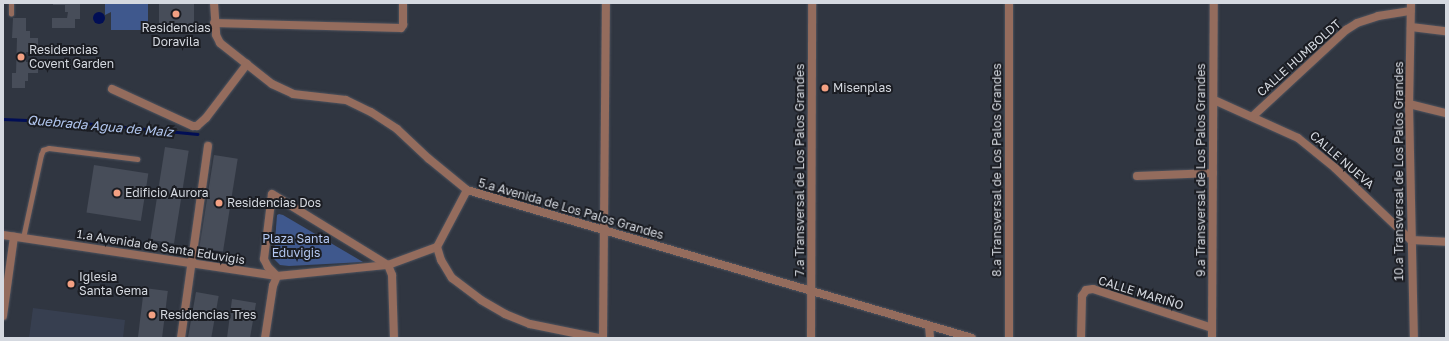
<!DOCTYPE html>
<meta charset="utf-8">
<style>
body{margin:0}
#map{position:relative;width:1449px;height:341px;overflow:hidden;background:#303641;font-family:"Golos Text",sans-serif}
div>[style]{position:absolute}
.built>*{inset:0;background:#373f50}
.green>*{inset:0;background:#3f588d}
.water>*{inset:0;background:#010e55}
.round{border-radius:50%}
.stream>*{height:3px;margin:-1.5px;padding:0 1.5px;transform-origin:1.5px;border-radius:1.5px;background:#010e55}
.building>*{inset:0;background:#474d59;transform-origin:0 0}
.roads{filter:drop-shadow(0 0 1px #4e535e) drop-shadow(0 0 1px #4e535e)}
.service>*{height:4.5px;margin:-2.25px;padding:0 2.25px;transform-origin:2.25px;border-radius:2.25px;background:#946c5d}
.minor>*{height:8px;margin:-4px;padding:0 4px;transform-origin:4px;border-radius:4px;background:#946c5d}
.dots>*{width:11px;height:11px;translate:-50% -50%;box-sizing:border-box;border:2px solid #1b1d23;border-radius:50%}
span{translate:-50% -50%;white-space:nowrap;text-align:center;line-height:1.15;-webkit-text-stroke:4px #1b1d23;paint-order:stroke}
.poi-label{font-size:12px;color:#d5d9e0}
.left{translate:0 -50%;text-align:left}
.street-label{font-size:12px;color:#d5d9e0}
.park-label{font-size:12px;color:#b3c7f1}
.water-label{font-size:13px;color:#b2c7f0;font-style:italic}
.frame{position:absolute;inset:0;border:4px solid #d5d9e0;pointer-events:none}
</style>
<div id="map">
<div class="built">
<div style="clip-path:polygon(33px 308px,125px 320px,123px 338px,29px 338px)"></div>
</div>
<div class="green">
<div style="clip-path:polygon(105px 3px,148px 3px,148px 30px,111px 30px,111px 12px,105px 15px)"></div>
<div style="clip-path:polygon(279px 214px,283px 215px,363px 262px,289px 266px,280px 265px,274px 259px,274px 254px,277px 215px)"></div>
</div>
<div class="water">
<div class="round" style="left:93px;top:12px;width:12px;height:12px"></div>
</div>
<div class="stream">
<div style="left:3px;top:119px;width:70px;rotate:2.5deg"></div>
<div style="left:73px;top:122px;width:125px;rotate:5.5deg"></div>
</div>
<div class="building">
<div style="clip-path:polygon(53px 3px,80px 3px,80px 19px,75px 19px,75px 28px,52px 28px,52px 18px,67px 18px,68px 12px,65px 12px,65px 5px,53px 5px)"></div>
<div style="left:159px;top:3px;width:35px;height:22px"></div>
<div style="clip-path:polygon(13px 18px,26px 18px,26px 31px,30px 31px,30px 38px,38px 38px,38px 52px,26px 52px,26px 62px,38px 62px,38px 73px,28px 73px,28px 81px,25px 81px,25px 88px,12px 88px,12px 73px,16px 73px,17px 38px,12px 38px)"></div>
<div style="left:165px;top:147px;width:24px;height:94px;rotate:9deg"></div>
<div style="left:214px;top:155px;width:24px;height:94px;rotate:9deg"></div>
<div style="left:94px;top:165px;width:55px;height:48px;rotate:9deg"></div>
<div style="left:144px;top:288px;width:24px;height:50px;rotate:7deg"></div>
<div style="left:196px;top:292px;width:23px;height:47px;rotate:10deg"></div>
<div style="clip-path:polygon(232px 299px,256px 303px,250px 338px,227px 338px)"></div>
</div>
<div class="roads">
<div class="service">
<div style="left:11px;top:14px;width:11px;rotate:-90deg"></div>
<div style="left:23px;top:238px;width:85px;rotate:-77.8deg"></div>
<div style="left:41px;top:155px;width:5px;rotate:-68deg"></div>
<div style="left:43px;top:150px;width:6px;rotate:-18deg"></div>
<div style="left:49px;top:148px;width:89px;rotate:7.1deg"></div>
</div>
<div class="minor">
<div style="left:214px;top:3px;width:32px;rotate:86deg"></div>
<div style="left:216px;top:35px;width:9px;rotate:63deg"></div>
<div style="left:220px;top:43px;width:66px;rotate:38.3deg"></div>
<div style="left:272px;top:84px;width:23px;rotate:25deg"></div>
<div style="left:293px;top:94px;width:53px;rotate:6.5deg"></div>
<div style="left:346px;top:100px;width:28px;rotate:26deg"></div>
<div style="left:371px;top:112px;width:31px;rotate:33deg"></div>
<div style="left:397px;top:129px;width:44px;rotate:43.2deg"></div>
<div style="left:429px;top:159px;width:49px;rotate:39.2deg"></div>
<div style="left:467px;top:190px;width:526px;rotate:16.33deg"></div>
<div style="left:1411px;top:3px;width:101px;rotate:91.1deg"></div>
<div style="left:1409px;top:104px;width:234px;rotate:88.8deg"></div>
<div style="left:214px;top:23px;width:187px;rotate:1.5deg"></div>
<div style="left:401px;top:28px;width:4px;rotate:-56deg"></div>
<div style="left:403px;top:25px;width:22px;rotate:-90deg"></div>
<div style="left:1411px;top:27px;width:35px;rotate:7deg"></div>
<div style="left:112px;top:89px;width:89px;rotate:24.6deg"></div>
<div style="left:193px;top:126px;width:4px"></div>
<div style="left:197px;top:126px;width:12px;rotate:-42deg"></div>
<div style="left:206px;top:118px;width:68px;rotate:-52.8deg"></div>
<div style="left:1214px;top:100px;width:92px;rotate:24.3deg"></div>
<div style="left:1298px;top:138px;width:48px;rotate:39deg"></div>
<div style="left:1335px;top:168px;width:105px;rotate:43.5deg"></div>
<div style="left:1411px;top:240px;width:35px;rotate:3deg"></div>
<div style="left:1409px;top:104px;width:38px;rotate:14deg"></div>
<div style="left:1253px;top:116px;width:127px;rotate:-42.8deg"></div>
<div style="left:1346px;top:30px;width:13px;rotate:-32deg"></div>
<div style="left:1357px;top:23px;width:22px;rotate:-18deg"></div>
<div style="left:1378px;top:16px;width:33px;rotate:-9deg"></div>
<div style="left:1137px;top:176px;width:76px;rotate:-2.3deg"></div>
<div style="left:3px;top:235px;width:277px;rotate:8.5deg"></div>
<div style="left:277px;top:276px;width:112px;rotate:-5.7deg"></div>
<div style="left:388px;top:265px;width:52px;rotate:-20.2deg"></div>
<div style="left:437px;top:247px;width:64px;rotate:-62.2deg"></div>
<div style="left:437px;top:247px;width:14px;rotate:73deg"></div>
<div style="left:441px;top:260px;width:21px;rotate:59deg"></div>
<div style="left:452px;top:278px;width:36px;rotate:37deg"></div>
<div style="left:481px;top:300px;width:28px;rotate:30deg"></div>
<div style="left:505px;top:314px;width:27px;rotate:22deg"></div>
<div style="left:530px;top:324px;width:70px;rotate:11.5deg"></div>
<div style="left:3px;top:316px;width:80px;rotate:-82.1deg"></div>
<div style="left:929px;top:326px;width:12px;rotate:85deg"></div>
<div style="left:181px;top:338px;width:194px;rotate:-82deg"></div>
<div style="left:265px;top:338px;width:53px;rotate:-81.3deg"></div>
<div style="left:273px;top:286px;width:11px;rotate:-68deg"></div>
<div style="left:277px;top:276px;width:13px;rotate:-135deg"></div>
<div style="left:268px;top:267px;width:9px;rotate:-117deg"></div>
<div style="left:264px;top:259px;width:65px;rotate:-83deg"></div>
<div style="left:272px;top:194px;width:136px;rotate:31.5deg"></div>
<div style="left:388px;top:265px;width:11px;rotate:68deg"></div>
<div style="left:392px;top:275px;width:63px;rotate:88.2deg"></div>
<div style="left:603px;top:338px;width:335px;rotate:-89.5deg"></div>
<div style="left:811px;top:338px;width:335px;rotate:-89.8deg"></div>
<div style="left:1009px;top:338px;width:335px;rotate:-90deg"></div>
<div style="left:1081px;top:338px;width:42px;rotate:-88.6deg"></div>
<div style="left:1082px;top:296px;width:7px;rotate:-56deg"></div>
<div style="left:1086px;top:290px;width:7px;rotate:-8deg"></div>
<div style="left:1093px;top:289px;width:125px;rotate:18.1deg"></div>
<div style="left:1212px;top:338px;width:335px;rotate:-89.7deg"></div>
</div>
</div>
<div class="dots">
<div style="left:176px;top:14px;background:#f3a082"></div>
<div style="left:21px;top:57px;background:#f3a082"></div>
<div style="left:825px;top:88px;background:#f3a082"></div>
<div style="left:117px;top:193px;background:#f3a082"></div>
<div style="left:219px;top:203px;background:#f3a082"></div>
<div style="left:71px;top:284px;background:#f3a082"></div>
<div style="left:152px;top:315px;background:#f3a082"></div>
</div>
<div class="poi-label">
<span style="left:176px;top:35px">Residencias<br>Doravila</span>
<span class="left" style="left:29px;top:57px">Residencias<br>Covent Garden</span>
<span class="left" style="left:833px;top:88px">Misenplas</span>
<span class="left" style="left:125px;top:193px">Edificio Aurora</span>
<span class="left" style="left:227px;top:203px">Residencias Dos</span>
<span class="left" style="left:79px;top:284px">Iglesia<br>Santa Gema</span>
<span class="left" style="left:160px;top:315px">Residencias Tres</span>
</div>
<div class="street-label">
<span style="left:1299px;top:58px;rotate:-42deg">CALLE HUMBOLDT</span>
<span style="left:1342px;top:160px;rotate:41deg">CALLE NUEVA</span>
<span style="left:800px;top:170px;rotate:-90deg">7.ª Transversal de Los Palos Grandes</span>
<span style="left:997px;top:170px;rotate:-90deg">8.ª Transversal de Los Palos Grandes</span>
<span style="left:1201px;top:170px;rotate:-90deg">9.ª Transversal de Los Palos Grandes</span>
<span style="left:1399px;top:171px;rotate:-90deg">10.ª Transversal de Los Palos Grandes</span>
<span style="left:571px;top:209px;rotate:16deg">5.ª Avenida de Los Palos Grandes</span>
<span style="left:161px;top:247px;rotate:9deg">1.ª Avenida de Santa Eduvigis</span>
<span style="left:1141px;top:293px;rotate:17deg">CALLE MARIÑO</span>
</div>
<div class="park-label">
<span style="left:296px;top:246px">Plaza Santa<br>Eduvigis</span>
</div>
<div class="water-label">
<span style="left:100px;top:126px;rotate:5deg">Quebrada Agua de Maíz</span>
</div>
<div class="frame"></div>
</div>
